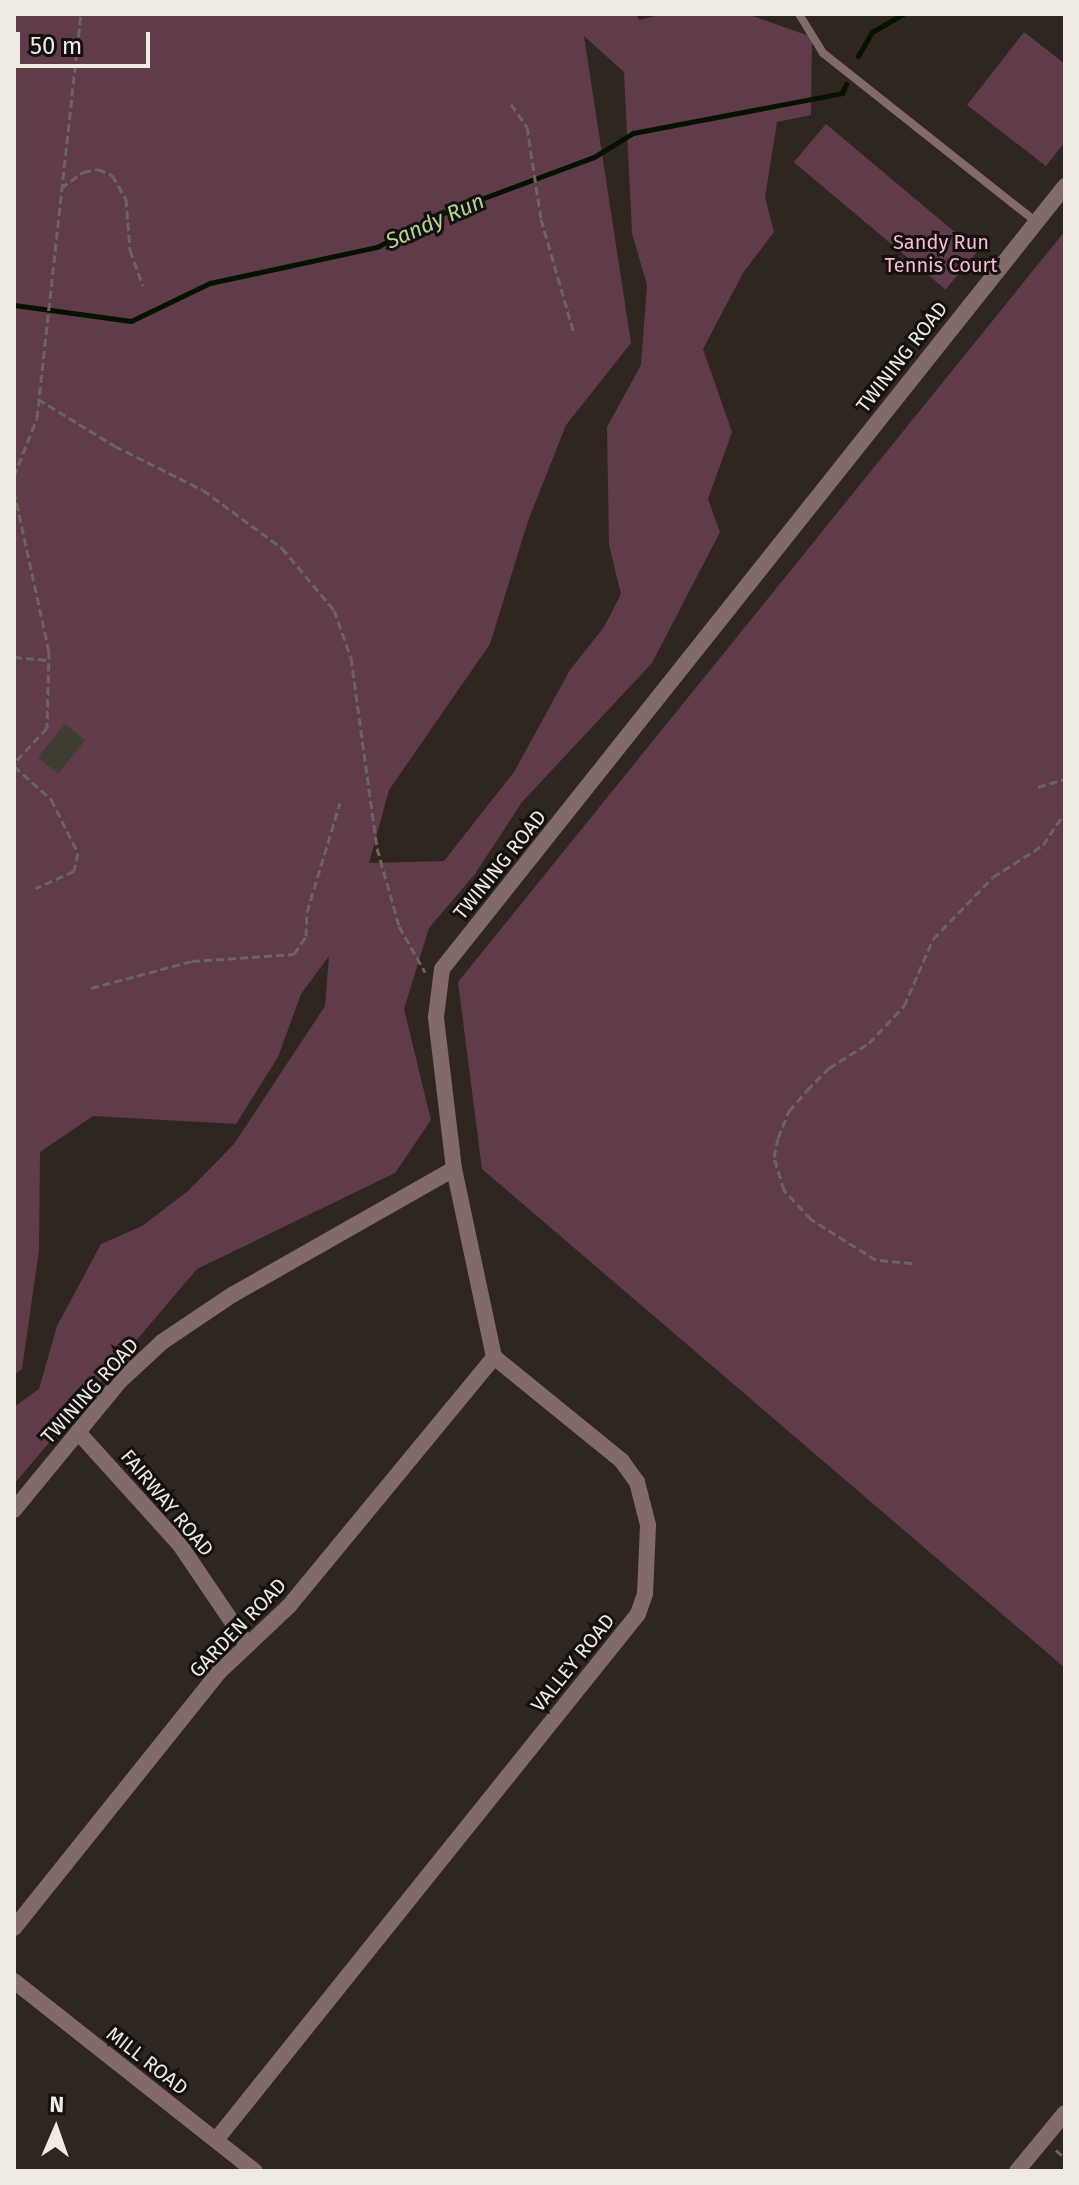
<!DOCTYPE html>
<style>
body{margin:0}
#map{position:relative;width:1079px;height:2185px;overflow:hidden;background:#2f271f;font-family:"Fira Sans",sans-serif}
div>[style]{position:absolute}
.green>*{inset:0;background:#603b4a;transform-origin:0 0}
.stream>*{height:5px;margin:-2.5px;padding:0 2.5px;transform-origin:2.5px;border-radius:2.5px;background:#061200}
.building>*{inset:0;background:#3f3c31;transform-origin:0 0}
.path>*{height:3px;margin-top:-1.5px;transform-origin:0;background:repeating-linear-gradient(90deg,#6c655d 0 8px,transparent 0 12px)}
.service>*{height:8px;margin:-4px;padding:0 4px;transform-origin:4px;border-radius:4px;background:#816a67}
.minor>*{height:16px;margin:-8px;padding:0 8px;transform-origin:8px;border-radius:8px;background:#816a67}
.tertiary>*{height:16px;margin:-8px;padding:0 8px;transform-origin:8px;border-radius:8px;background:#816a67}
span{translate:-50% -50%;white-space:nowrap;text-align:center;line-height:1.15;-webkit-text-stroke:6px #14100d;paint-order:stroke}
.park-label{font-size:20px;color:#f8bbd3}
.street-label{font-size:20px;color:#f0eae5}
.water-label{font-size:22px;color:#b4d694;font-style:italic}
.frame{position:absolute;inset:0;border:16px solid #f0eae5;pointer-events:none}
.north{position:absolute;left:16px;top:2089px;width:80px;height:80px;-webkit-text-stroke:6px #14100d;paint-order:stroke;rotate:2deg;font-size:22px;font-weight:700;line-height:32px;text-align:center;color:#f0eae5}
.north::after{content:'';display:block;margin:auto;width:28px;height:36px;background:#f0eae5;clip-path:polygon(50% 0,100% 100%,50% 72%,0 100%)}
.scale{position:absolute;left:16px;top:32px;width:134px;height:36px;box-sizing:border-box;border:4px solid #f0eae5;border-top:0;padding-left:10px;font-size:24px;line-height:28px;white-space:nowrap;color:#f0eae5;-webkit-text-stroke:6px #14100d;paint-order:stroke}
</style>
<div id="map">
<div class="green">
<div style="clip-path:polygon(evenodd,14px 14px,636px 14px,639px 20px,663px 14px,747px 14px,812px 37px,811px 115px,777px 122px,765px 197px,774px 232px,743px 273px,703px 349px,732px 432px,708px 499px,720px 532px,652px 663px,522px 802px,475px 874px,429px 928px,404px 1009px,431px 1120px,395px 1173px,197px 1269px,14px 1484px,14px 1407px,39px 1389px,57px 1326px,101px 1244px,142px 1226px,188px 1191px,234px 1144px,325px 1006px,329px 956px,301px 994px,278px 1057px,236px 1124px,93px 1116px,40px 1152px,39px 1250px,22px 1369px,14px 1375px,14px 14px,584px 36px,624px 72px,632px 233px,647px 285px,641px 365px,607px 427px,609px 545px,621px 594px,604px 627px,570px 670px,514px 772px,444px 861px,369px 863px,389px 790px,490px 644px,528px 521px,566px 425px,631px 343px,584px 36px)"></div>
<div style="clip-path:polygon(1024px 32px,1065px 64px,1065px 142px,1046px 166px,967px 105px)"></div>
<div style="left:826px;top:124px;width:198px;height:50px;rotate:40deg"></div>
<div style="clip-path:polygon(1065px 231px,1065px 1668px,482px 1169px,458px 982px)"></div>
</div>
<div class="stream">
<div style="left:858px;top:56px;width:28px;rotate:-60deg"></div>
<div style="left:872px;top:32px;width:36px;rotate:-30deg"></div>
<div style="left:14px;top:305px;width:118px;rotate:7.8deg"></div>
<div style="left:131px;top:321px;width:88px;rotate:-25.7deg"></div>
<div style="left:210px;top:283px;width:171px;rotate:-12.2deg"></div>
<div style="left:377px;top:247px;width:69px;rotate:-27.7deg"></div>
<div style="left:438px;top:215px;width:166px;rotate:-20.4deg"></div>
<div style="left:594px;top:157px;width:46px;rotate:-31.6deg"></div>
<div style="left:633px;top:133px;width:213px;rotate:-10.8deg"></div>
<div style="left:842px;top:93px;width:10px;rotate:-66deg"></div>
</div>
<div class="building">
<div style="left:65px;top:724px;width:26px;height:43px;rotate:39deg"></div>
</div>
<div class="path">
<div style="left:511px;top:104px;width:28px;rotate:55deg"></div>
<div style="left:527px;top:127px;width:93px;rotate:81.3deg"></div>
<div style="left:541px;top:219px;width:119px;rotate:73.9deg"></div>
<div style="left:61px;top:188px;width:27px;rotate:-36deg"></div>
<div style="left:83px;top:172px;width:15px;rotate:-11deg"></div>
<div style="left:98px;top:169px;width:15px;rotate:23deg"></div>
<div style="left:112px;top:175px;width:28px;rotate:60deg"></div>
<div style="left:126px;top:199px;width:51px;rotate:85.5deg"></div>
<div style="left:130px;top:250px;width:38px;rotate:70deg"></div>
<div style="left:38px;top:399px;width:90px;rotate:31.4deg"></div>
<div style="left:115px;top:446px;width:98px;rotate:26.6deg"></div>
<div style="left:203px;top:490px;width:98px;rotate:36.3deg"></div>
<div style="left:282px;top:548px;width:81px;rotate:50deg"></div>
<div style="left:334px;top:610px;width:51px;rotate:70.5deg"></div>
<div style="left:351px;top:658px;width:192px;rotate:82.2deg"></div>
<div style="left:377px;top:848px;width:81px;rotate:74.2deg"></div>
<div style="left:399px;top:926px;width:53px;rotate:60.5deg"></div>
<div style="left:14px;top:476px;width:62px;rotate:-68.4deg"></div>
<div style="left:37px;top:418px;width:406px;rotate:-83.8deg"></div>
<div style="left:14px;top:491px;width:164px;rotate:77.7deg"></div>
<div style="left:49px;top:651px;width:77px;rotate:91.5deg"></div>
<div style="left:47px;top:728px;width:48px;rotate:133.3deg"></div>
<div style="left:14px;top:657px;width:35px;rotate:5deg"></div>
<div style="left:14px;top:766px;width:50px;rotate:41.7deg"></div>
<div style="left:51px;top:799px;width:60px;rotate:63.4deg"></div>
<div style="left:78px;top:853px;width:18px;rotate:103deg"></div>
<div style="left:74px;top:871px;width:42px;rotate:155.9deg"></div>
<div style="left:1038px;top:787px;width:28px;rotate:-17deg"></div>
<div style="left:91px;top:988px;width:105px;rotate:-15deg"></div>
<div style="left:192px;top:961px;width:102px;rotate:-3.9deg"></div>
<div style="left:294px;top:954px;width:22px;rotate:-56deg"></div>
<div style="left:306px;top:936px;width:24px;rotate:-88deg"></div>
<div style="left:307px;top:912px;width:114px;rotate:-73.2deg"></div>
<div style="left:912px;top:1263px;width:36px;rotate:-175deg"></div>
<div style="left:876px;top:1260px;width:77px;rotate:-147.8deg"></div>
<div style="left:811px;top:1219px;width:40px;rotate:-133deg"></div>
<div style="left:784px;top:1190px;width:34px;rotate:-107deg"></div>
<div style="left:774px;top:1157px;width:19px;rotate:-78deg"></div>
<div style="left:778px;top:1138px;width:29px;rotate:-68deg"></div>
<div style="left:789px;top:1111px;width:28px;rotate:-49deg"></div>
<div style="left:807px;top:1090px;width:31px;rotate:-45deg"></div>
<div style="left:829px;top:1068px;width:47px;rotate:-32deg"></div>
<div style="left:869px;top:1043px;width:51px;rotate:-46.6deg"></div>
<div style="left:904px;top:1006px;width:73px;rotate:-66.6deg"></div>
<div style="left:933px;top:939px;width:86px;rotate:-45.9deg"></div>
<div style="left:993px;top:877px;width:59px;rotate:-32.6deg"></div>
<div style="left:1043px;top:845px;width:40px;rotate:-56deg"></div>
<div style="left:1056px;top:2150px;width:12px;rotate:42deg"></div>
</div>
<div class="service">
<div style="left:799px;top:14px;width:46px;rotate:58.4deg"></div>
<div style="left:823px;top:53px;width:270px;rotate:38.4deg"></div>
</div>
<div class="minor">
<div style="left:78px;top:1432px;width:152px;rotate:47.9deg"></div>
<div style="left:180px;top:1545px;width:120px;rotate:55.9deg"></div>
<div style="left:14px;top:1928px;width:328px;rotate:-51.3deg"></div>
<div style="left:219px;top:1672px;width:96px;rotate:-43.3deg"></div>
<div style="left:289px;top:1606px;width:323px;rotate:-50.5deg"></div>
<div style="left:14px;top:1981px;width:307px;rotate:38.3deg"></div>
<div style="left:216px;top:2140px;width:674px;rotate:-51.26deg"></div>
<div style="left:638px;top:1614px;width:21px;rotate:-71deg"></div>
<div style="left:645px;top:1594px;width:69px;rotate:-87.5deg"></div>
<div style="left:648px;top:1525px;width:44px;rotate:-104.3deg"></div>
<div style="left:637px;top:1482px;width:26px;rotate:-126deg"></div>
<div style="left:622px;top:1461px;width:165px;rotate:-140.9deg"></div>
<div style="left:494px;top:1357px;width:192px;rotate:-102deg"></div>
<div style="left:1017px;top:2171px;width:75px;rotate:-50.4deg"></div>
</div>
<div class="tertiary">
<div style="left:14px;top:1510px;width:166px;rotate:-50.6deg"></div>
<div style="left:119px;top:1382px;width:59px;rotate:-42.9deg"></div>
<div style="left:162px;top:1342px;width:84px;rotate:-33.9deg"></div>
<div style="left:232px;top:1295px;width:255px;rotate:-29.6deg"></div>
<div style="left:454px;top:1169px;width:153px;rotate:-96.8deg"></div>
<div style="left:436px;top:1017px;width:48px;rotate:-82.9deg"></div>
<div style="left:442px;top:969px;width:1001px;rotate:-51.49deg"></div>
</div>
<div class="park-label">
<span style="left:941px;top:254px">Sandy Run<br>Tennis Court</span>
</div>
<div class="street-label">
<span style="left:902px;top:357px;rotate:-52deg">TWINING ROAD</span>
<span style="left:500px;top:865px;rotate:-51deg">TWINING ROAD</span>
<span style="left:90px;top:1391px;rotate:-48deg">TWINING ROAD</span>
<span style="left:167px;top:1503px;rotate:50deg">FAIRWAY ROAD</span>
<span style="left:238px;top:1628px;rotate:-46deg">GARDEN ROAD</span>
<span style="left:573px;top:1663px;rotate:-51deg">VALLEY ROAD</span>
<span style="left:147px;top:2061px;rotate:38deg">MILL ROAD</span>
</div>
<div class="water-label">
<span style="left:435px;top:221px;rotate:-24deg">Sandy Run</span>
</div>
<div class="frame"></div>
<div class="north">N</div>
<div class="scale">50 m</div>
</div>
